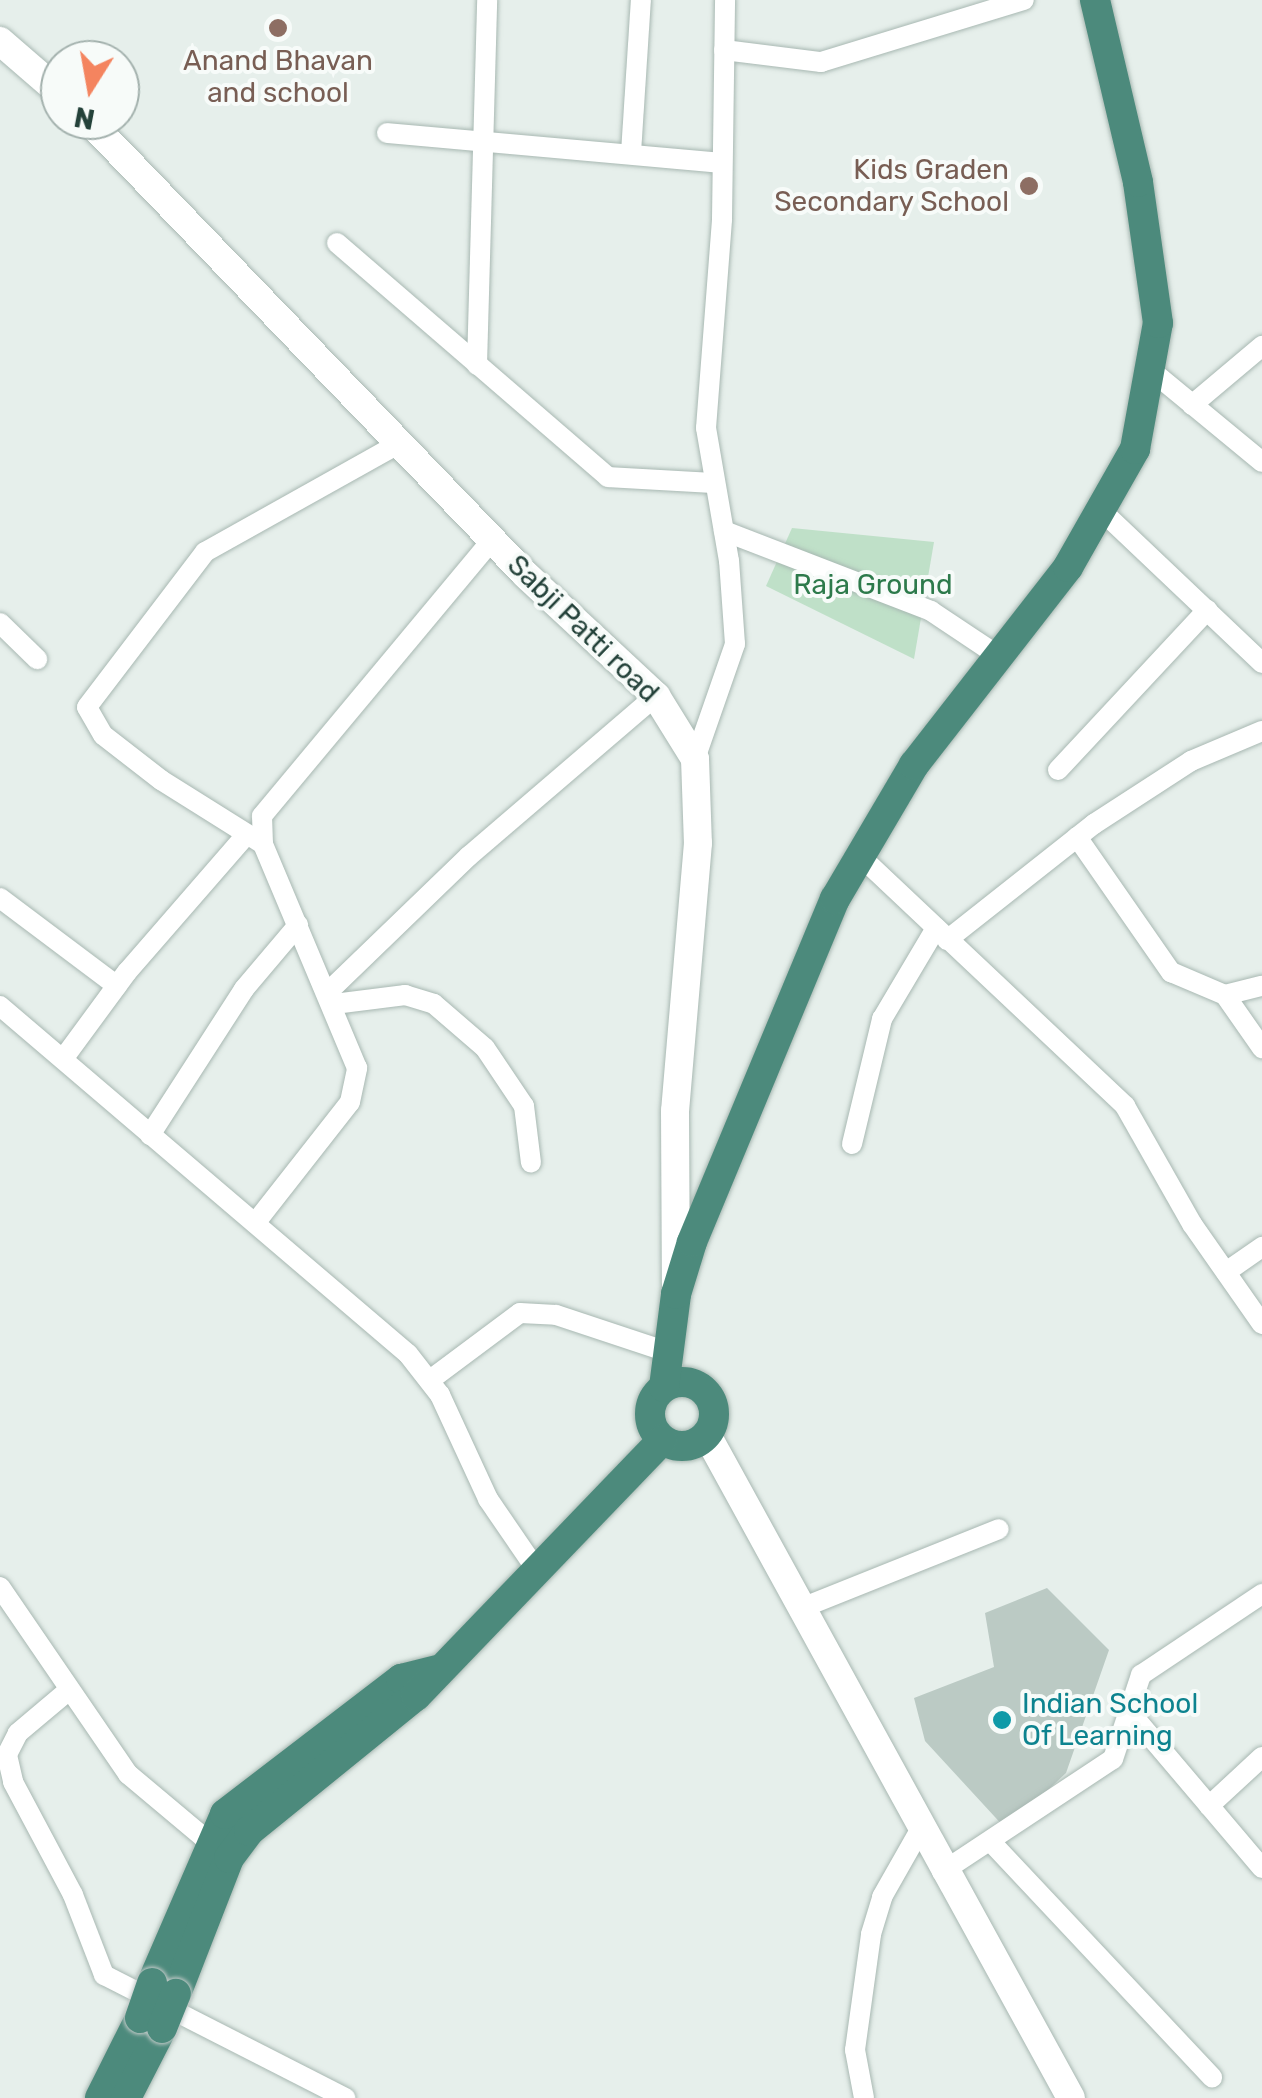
<!DOCTYPE html>
<style>
body{margin:0}
#map{position:relative;width:1262px;height:2098px;overflow:hidden;background:#e6efeb;font-family:Rubik,sans-serif}
div>[style]{position:absolute}
.green>*{inset:0;background:#bfe0c8}
.building>*{inset:0;background:#bbcac4}
.roads{filter:drop-shadow(0 0 2px #a8b8b2) drop-shadow(0 0 2px #a8b8b2)}
.minor>*{height:20px;margin:-10px;padding:0 10px;transform-origin:10px;border-radius:10px;background:#fff}
.secondary>*{height:28px;margin:-14px;padding:0 14px;transform-origin:14px;border-radius:14px;background:#fff}
.trunk>*{height:30px;margin:-15px;padding:0 15px;transform-origin:15px;border-radius:15px;background:#4c8a7c}
.trunk>.ring{margin:-15px;padding:0;box-sizing:content-box;background:none;border:30px solid #4c8a7c;border-radius:50%}
.bridges{filter:drop-shadow(0 0 2px #c2cac8) drop-shadow(0 0 2px #c2cac8)}
.trunk-bridge>*{height:30px;margin:-15px;padding:0 15px;transform-origin:15px;border-radius:15px;background:#4c8a7c}
.dots>*{width:28px;height:28px;translate:-50% -50%;box-sizing:border-box;border:5px solid #f7fbf9;border-radius:50%}
span{translate:-50% -50%;white-space:nowrap;text-align:center;line-height:1.15;-webkit-text-stroke:8px #f7fbf9;paint-order:stroke}
.education-label{font-size:28px;color:#785e54}
.right{translate:-100% -50%;text-align:right}
.park-label{font-size:28px;color:#2d7a4b}
.street-label{font-size:28px;color:#24423a}
.culture-label{font-size:28px;color:#0d838f}
.left{translate:0 -50%;text-align:left}
.north{position:absolute;left:40px;top:40px;width:100px;height:100px;box-sizing:border-box;background:#f7fbf9;border:2px solid #a3b1ad;border-radius:50%;rotate:191deg;font-size:28px;font-weight:700;line-height:40px;text-align:center;color:#24423a}
.north::after{content:'';display:block;margin:auto;width:35px;height:45px;background:#f4845f;clip-path:polygon(50% 0,100% 100%,50% 72%,0 100%)}
</style>
<div id="map">
<div class="green">
<div style="clip-path:polygon(792px 528px,934px 542px,914px 659px,766px 586px)"></div>
</div>
<div class="building">
<div style="clip-path:polygon(1047px 1588px,1109px 1650px,1066px 1773px,1006px 1829px,925px 1741px,914px 1698px,994px 1667px,985px 1613px)"></div>
</div>
<div class="roads">
<div class="minor">
<div style="left:724px;top:50px;width:98px;rotate:7.1deg"></div>
<div style="left:821px;top:62px;width:212px;rotate:-17deg"></div>
<div style="left:387px;top:133px;width:335px;rotate:5.1deg"></div>
<div style="left:631px;top:153px;width:153px;rotate:-86.3deg"></div>
<div style="left:337px;top:243px;width:358px;rotate:40.8deg"></div>
<div style="left:608px;top:477px;width:104px;rotate:3.3deg"></div>
<div style="left:477px;top:365px;width:365px;rotate:-88.4deg"></div>
<div style="left:1153px;top:372px;width:141px;rotate:39.5deg"></div>
<div style="left:1192px;top:405px;width:92px;rotate:-40.1deg"></div>
<div style="left:1104px;top:513px;width:218px;rotate:43.5deg"></div>
<div style="left:724px;top:531px;width:222px;rotate:21.1deg"></div>
<div style="left:931px;top:611px;width:83px;rotate:33.7deg"></div>
<div style="left:0;top:623px;width:52px;rotate:44.2deg"></div>
<div style="left:695px;top:759px;width:122px;rotate:-70.8deg"></div>
<div style="left:735px;top:644px;width:83px;rotate:-94.1deg"></div>
<div style="left:729px;top:561px;width:135px;rotate:-99.8deg"></div>
<div style="left:706px;top:428px;width:210px;rotate:-85.6deg"></div>
<div style="left:722px;top:219px;width:219px;rotate:-89.2deg"></div>
<div style="left:1058px;top:770px;width:219px;rotate:-47deg"></div>
<div style="left:1077px;top:837px;width:165px;rotate:55.2deg"></div>
<div style="left:1171px;top:972px;width:59px;rotate:23.1deg"></div>
<div style="left:1225px;top:995px;width:38px;rotate:-14deg"></div>
<div style="left:263px;top:844px;width:120px;rotate:-147.9deg"></div>
<div style="left:161px;top:780px;width:73px;rotate:-142.2deg"></div>
<div style="left:103px;top:735px;width:32px;rotate:-120deg"></div>
<div style="left:87px;top:707px;width:195px;rotate:-52.7deg"></div>
<div style="left:205px;top:552px;width:223px;rotate:-29.2deg"></div>
<div style="left:859px;top:855px;width:366px;rotate:43.3deg"></div>
<div style="left:1125px;top:1106px;width:136px;rotate:60.4deg"></div>
<div style="left:1192px;top:1224px;width:122px;rotate:55deg"></div>
<div style="left:0;top:898px;width:146px;rotate:36.9deg"></div>
<div style="left:947px;top:940px;width:187px;rotate:-38.3deg"></div>
<div style="left:1094px;top:824px;width:116px;rotate:-33deg"></div>
<div style="left:1191px;top:761px;width:77px;rotate:-22.9deg"></div>
<div style="left:328px;top:992px;width:196px;rotate:-44deg"></div>
<div style="left:469px;top:856px;width:246px;rotate:-40.6deg"></div>
<div style="left:1225px;top:995px;width:65px;rotate:55.1deg"></div>
<div style="left:334px;top:1004px;width:72px;rotate:-7.2deg"></div>
<div style="left:405px;top:995px;width:30px;rotate:17deg"></div>
<div style="left:434px;top:1004px;width:67px;rotate:40.8deg"></div>
<div style="left:485px;top:1048px;width:70px;rotate:56.1deg"></div>
<div style="left:524px;top:1106px;width:57px;rotate:83deg"></div>
<div style="left:0;top:1006px;width:536px;rotate:40.46deg"></div>
<div style="left:408px;top:1354px;width:52px;rotate:52deg"></div>
<div style="left:440px;top:1395px;width:115px;rotate:65.2deg"></div>
<div style="left:488px;top:1499px;width:88px;rotate:55.6deg"></div>
<div style="left:63px;top:1059px;width:108px;rotate:-53.7deg"></div>
<div style="left:127px;top:972px;width:181px;rotate:-49deg"></div>
<div style="left:150px;top:1135px;width:174px;rotate:-57.2deg"></div>
<div style="left:244px;top:989px;width:84px;rotate:-49.8deg"></div>
<div style="left:852px;top:1144px;width:129px;rotate:-76.5deg"></div>
<div style="left:882px;top:1019px;width:106px;rotate:-59.3deg"></div>
<div style="left:256px;top:1222px;width:152px;rotate:-51.9deg"></div>
<div style="left:350px;top:1102px;width:35px;rotate:-78deg"></div>
<div style="left:357px;top:1068px;width:243px;rotate:-112.8deg"></div>
<div style="left:263px;top:844px;width:28px;rotate:-92deg"></div>
<div style="left:262px;top:816px;width:359px;rotate:-50.2deg"></div>
<div style="left:1226px;top:1272px;width:44px;rotate:-34.8deg"></div>
<div style="left:430px;top:1380px;width:112px;rotate:-36.7deg"></div>
<div style="left:520px;top:1313px;width:36px;rotate:3deg"></div>
<div style="left:556px;top:1315px;width:118px;rotate:18.3deg"></div>
<div style="left:0;top:1587px;width:227px;rotate:55.6deg"></div>
<div style="left:128px;top:1774px;width:121px;rotate:40deg"></div>
<div style="left:799px;top:1609px;width:215px;rotate:-21.8deg"></div>
<div style="left:69px;top:1690px;width:67px;rotate:139.9deg"></div>
<div style="left:18px;top:1733px;width:25px;rotate:117deg"></div>
<div style="left:7px;top:1755px;width:28px;rotate:77deg"></div>
<div style="left:13px;top:1782px;width:128px;rotate:62deg"></div>
<div style="left:73px;top:1895px;width:86px;rotate:68.8deg"></div>
<div style="left:104px;top:1975px;width:271px;rotate:27deg"></div>
<div style="left:1128px;top:1710px;width:207px;rotate:49.7deg"></div>
<div style="left:1209px;top:1806px;width:72px;rotate:-42.8deg"></div>
<div style="left:991px;top:1842px;width:323px;rotate:46.8deg"></div>
<div style="left:942px;top:1872px;width:205px;rotate:-33.5deg"></div>
<div style="left:1113px;top:1759px;width:89px;rotate:-71.6deg"></div>
<div style="left:1141px;top:1675px;width:146px;rotate:-33.8deg"></div>
<div style="left:864px;top:2098px;width:49px;rotate:-100.6deg"></div>
<div style="left:855px;top:2050px;width:117px;rotate:-82.1deg"></div>
<div style="left:871px;top:1934px;width:39px;rotate:-73deg"></div>
<div style="left:882px;top:1897px;width:77px;rotate:-60.4deg"></div>
</div>
<div class="secondary">
<div style="left:0;top:41px;width:79px;rotate:40.9deg"></div>
<div style="left:88px;top:120px;width:632px;rotate:46.09deg"></div>
<div style="left:526px;top:575px;width:178px;rotate:42.9deg"></div>
<div style="left:656px;top:696px;width:74px;rotate:58.2deg"></div>
<div style="left:695px;top:759px;width:84px;rotate:88deg"></div>
<div style="left:698px;top:843px;width:269px;rotate:94.9deg"></div>
<div style="left:675px;top:1111px;width:172px;rotate:89.7deg"></div>
<div style="left:707px;top:1435px;width:756px;rotate:61.23deg"></div>
</div>
<div class="trunk">
<div class="ring" style="left:650px;top:1382px;width:34px;height:34px"></div>
<div style="left:664px;top:1387px;width:94px;rotate:-82.6deg"></div>
<div style="left:676px;top:1294px;width:54px;rotate:-72.9deg"></div>
<div style="left:692px;top:1242px;width:372px;rotate:-67.4deg"></div>
<div style="left:835px;top:899px;width:156px;rotate:-59.5deg"></div>
<div style="left:914px;top:765px;width:251px;rotate:-52.1deg"></div>
<div style="left:1068px;top:567px;width:136px;rotate:-60.4deg"></div>
<div style="left:1135px;top:449px;width:128px;rotate:-79.7deg"></div>
<div style="left:1158px;top:323px;width:142px;rotate:-98.1deg"></div>
<div style="left:1138px;top:182px;width:187px;rotate:-103.3deg"></div>
<div style="left:152px;top:1983px;width:184px;rotate:-66.6deg"></div>
<div style="left:225px;top:1814px;width:222px;rotate:-37.5deg"></div>
<div style="left:401px;top:1679px;width:37px;rotate:-14deg"></div>
<div style="left:176px;top:1994px;width:146px;rotate:-68.7deg"></div>
<div style="left:229px;top:1858px;width:34px;rotate:-53deg"></div>
<div style="left:249px;top:1831px;width:215px;rotate:-39deg"></div>
<div style="left:416px;top:1696px;width:355px;rotate:-46.1deg"></div>
<div style="left:100px;top:2098px;width:89px;rotate:-63.4deg"></div>
<div style="left:126px;top:2098px;width:79px;rotate:-62.8deg"></div>
</div>
</div>
<div class="bridges">
<div class="trunk-bridge">
<div style="left:140px;top:2018px;width:37px;rotate:-71deg"></div>
<div style="left:162px;top:2028px;width:37px;rotate:-68deg"></div>
</div>
</div>
<div class="dots">
<div style="left:278px;top:28px;background:#8d6e63"></div>
<div style="left:1029px;top:186px;background:#8d6e63"></div>
<div style="left:1002px;top:1720px;background:#0f9aa8"></div>
</div>
<div class="education-label">
<span style="left:278px;top:77px">Anand Bhavan<br>and school</span>
<span class="right" style="left:1009px;top:186px">Kids Graden<br>Secondary School</span>
</div>
<div class="park-label">
<span style="left:873px;top:585px">Raja Ground</span>
</div>
<div class="street-label">
<span style="left:583px;top:629px;rotate:44deg">Sabji Patti road</span>
</div>
<div class="culture-label">
<span class="left" style="left:1022px;top:1720px">Indian School<br>Of Learning</span>
</div>
<div class="north">N</div>
</div>
